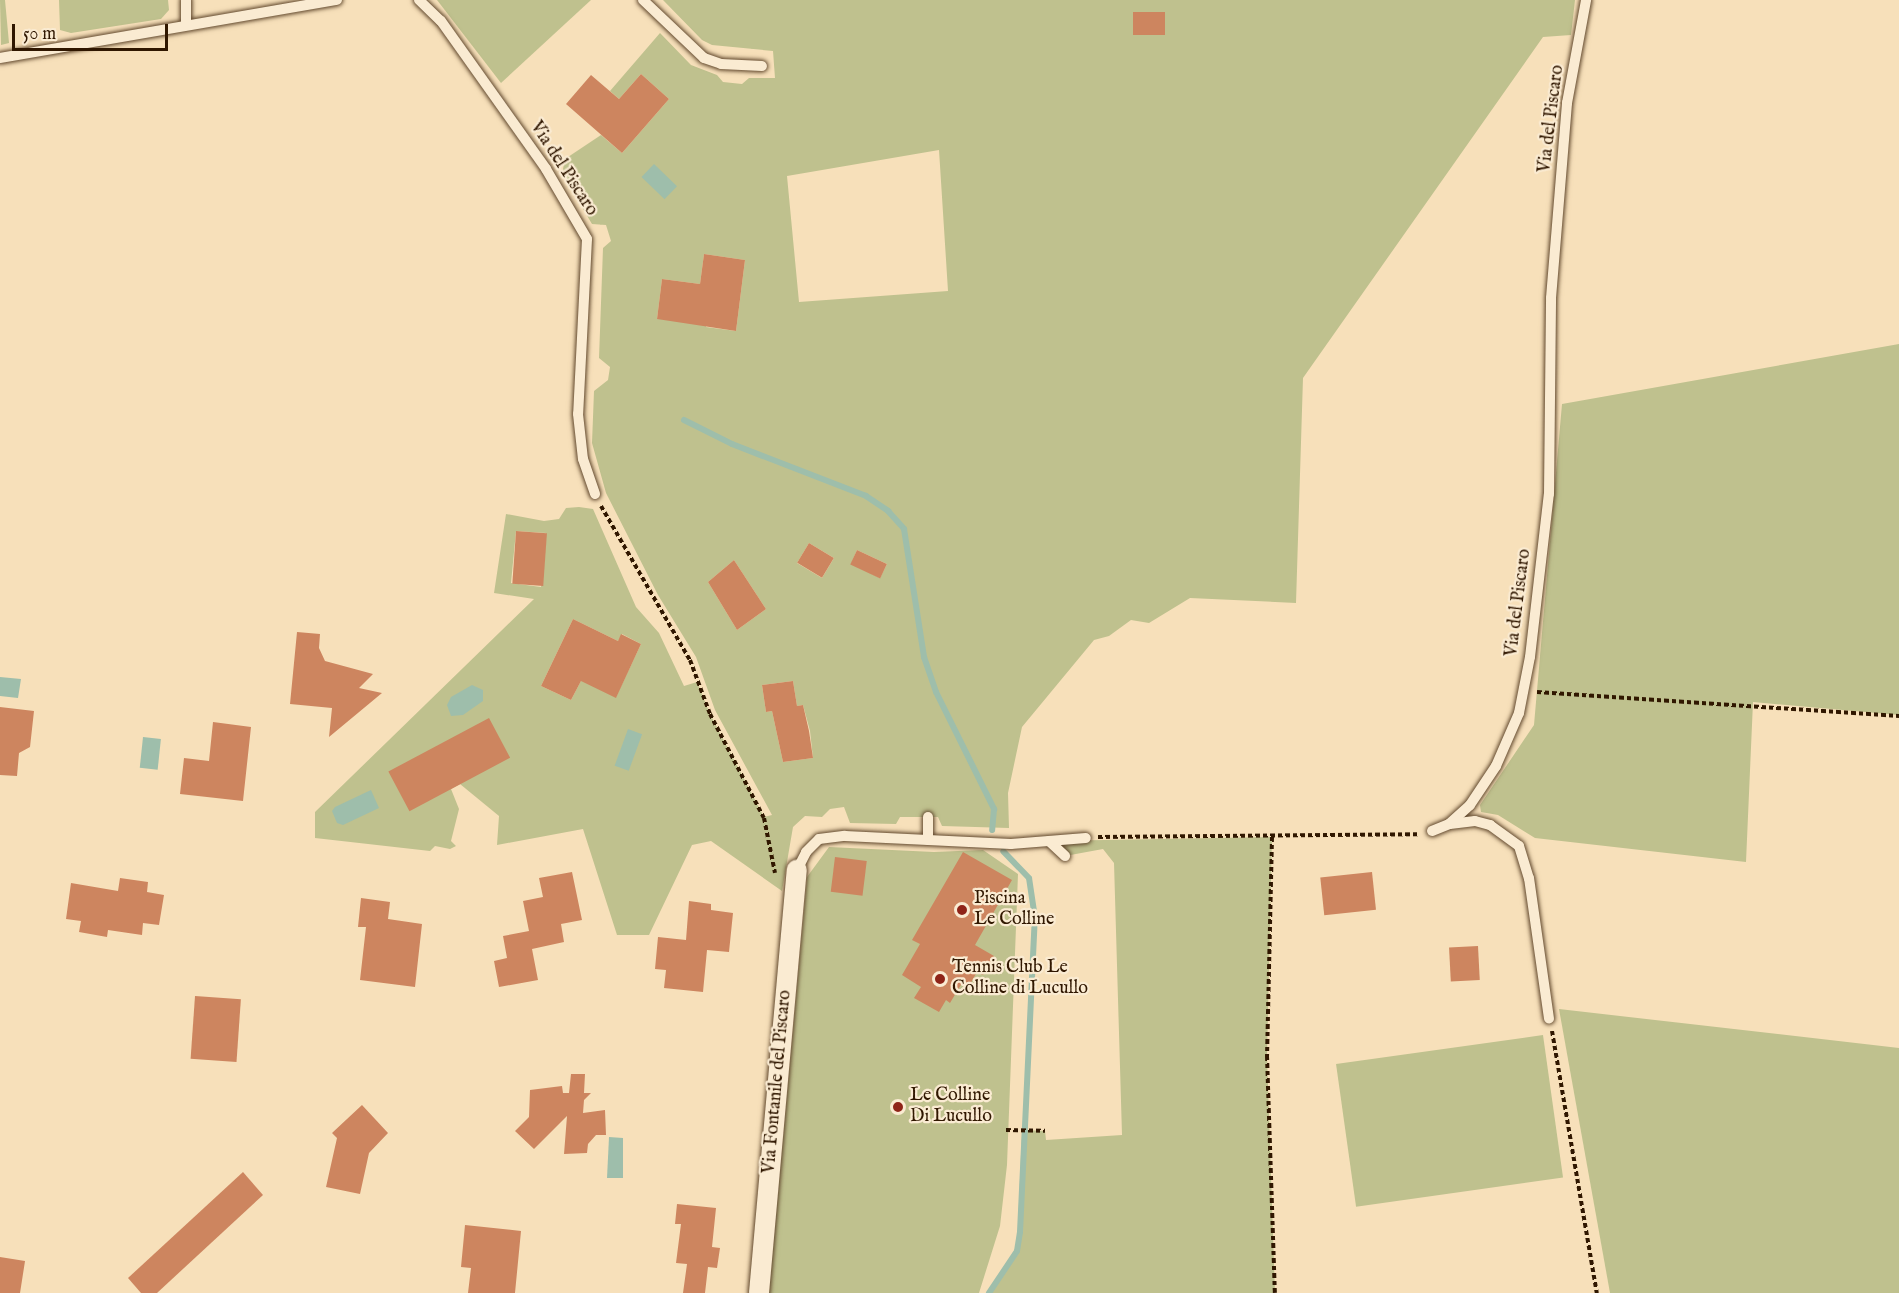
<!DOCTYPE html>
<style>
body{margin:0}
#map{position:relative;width:1899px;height:1293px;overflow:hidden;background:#f7e0ba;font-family:"IM FELL English",serif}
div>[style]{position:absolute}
.green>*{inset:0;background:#bfc18e;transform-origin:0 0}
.water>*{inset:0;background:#9ebeab;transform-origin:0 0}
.stream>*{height:6px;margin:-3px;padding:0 3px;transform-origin:3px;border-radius:3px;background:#9ebeab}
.building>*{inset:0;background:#cd855f;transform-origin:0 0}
.path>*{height:4px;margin-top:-2px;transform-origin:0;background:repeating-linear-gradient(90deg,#301700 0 4.5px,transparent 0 7.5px)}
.roads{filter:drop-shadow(0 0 2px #62492e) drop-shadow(0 0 2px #62492e)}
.service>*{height:10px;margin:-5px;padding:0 5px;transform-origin:5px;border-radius:5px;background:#faebd2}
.minor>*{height:20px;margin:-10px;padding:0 10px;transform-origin:10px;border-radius:10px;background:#faebd2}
.dots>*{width:16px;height:16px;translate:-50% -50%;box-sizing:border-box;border:3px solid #faebd2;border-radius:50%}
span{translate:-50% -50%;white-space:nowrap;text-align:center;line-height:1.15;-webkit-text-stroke:4.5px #faebd2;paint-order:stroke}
.street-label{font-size:18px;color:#301700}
.poi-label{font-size:18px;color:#301700}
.left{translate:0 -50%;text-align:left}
.scale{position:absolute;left:12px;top:24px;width:156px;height:27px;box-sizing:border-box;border:3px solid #301700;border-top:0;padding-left:8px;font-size:18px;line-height:21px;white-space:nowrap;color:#301700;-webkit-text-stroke:4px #faebd2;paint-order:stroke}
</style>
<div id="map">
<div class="green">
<div style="clip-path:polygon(0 0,5px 0,9px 43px,1px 45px)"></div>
<div style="clip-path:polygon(59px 0,168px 0,169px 10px,161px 19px,71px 33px,60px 30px)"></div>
<div style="clip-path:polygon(437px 0,591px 0,501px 83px)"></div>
<div style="clip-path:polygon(evenodd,663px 0,1575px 0,1571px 35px,1543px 37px,1303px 378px,1296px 603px,1190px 598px,1149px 623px,1131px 620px,1109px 636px,1094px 640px,1022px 727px,1008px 793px,1009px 828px,942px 826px,938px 817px,900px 817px,896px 824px,850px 823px,844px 807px,830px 809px,822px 817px,805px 816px,793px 827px,782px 891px,711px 841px,692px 845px,649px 935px,617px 935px,583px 829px,497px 845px,499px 816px,460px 784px,451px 789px,459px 809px,451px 841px,456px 846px,450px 849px,435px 846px,430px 851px,315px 838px,315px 812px,534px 599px,494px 593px,506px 514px,544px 521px,559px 519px,566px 508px,579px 507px,593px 509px,636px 607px,659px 633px,684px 686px,697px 682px,710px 714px,764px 817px,772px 815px,715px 710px,696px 657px,658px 595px,606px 493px,592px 443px,594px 391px,608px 380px,610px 367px,599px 358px,603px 248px,611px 241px,606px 225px,592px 224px,562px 174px,565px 159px,601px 135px,622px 153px,669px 99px,641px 74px,619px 99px,610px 91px,660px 33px,691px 65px,717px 75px,723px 82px,742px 84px,749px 78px,775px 78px,773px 51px,712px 45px,702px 40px,663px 0,939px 150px,948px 291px,799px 302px,787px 176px,939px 150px,663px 0,704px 254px,745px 260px,736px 331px,706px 327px,707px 319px,657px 319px,662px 279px,700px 284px,704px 254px,663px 0,516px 531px,546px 533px,541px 587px,511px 583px,516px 531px,663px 0,809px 543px,834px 558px,822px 578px,797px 563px,809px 543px,663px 0,857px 550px,887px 564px,880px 578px,851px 564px,857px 550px,663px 0,734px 560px,766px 609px,737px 630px,708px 582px,734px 560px,663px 0,573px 619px,618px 641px,622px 634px,641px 644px,616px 697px,582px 679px,571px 700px,541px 686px,573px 619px,663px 0,793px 681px,797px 706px,803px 705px,810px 731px,813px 758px,783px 762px,772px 711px,766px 712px,762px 685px,793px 681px)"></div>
<div style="clip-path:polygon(1899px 344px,1899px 715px,1753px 702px,1746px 862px,1535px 838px,1498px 815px,1481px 812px,1480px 805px,1534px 725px,1562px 404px)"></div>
<div style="clip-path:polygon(1272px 837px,1267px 1056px,1275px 1293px,989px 1293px,1017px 1251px,1022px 1130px,1045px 1131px,1046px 1140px,1122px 1135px,1114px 863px,1103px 849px,1065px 856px,1049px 841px)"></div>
<div style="clip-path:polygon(829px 847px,934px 852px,983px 850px,1018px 874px,1007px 1165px,1000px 1226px,979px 1293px,769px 1293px,807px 877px)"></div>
<div style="clip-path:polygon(1559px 1009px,1899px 1048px,1899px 1293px,1610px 1293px)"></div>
<div style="left:1543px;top:1035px;width:144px;height:209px;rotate:82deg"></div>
</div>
<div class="water">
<div style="left:654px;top:164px;width:32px;height:18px;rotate:44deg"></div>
<div style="clip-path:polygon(0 677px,21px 679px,18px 698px,0 696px)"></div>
<div style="clip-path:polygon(472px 685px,483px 690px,483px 701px,463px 715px,451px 716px,447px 705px,451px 697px)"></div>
<div style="left:628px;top:729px;width:15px;height:39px;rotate:20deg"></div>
<div style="left:143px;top:737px;width:18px;height:31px;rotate:6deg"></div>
<div style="clip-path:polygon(371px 790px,379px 808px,343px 825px,337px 823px,332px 811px,335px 807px)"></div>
<div style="clip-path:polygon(609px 1137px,623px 1138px,623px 1178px,607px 1178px)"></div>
</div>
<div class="stream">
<div style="left:684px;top:420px;width:54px;rotate:26.6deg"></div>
<div style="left:732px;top:444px;width:144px;rotate:21.2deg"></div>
<div style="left:866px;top:496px;width:27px;rotate:34deg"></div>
<div style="left:888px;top:511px;width:24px;rotate:48deg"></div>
<div style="left:904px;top:529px;width:130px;rotate:81.1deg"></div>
<div style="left:924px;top:657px;width:37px;rotate:71deg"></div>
<div style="left:936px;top:692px;width:131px;rotate:63.6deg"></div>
<div style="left:994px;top:809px;width:21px;rotate:95deg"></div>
<div style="left:989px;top:1293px;width:50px;rotate:-56.3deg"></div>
<div style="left:1017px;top:1251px;width:19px;rotate:-81deg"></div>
<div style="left:1020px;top:1232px;width:314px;rotate:-87.3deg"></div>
<div style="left:1035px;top:918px;width:40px;rotate:-98.5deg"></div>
<div style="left:1029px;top:878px;width:37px;rotate:-134deg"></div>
</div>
<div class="building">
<div style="left:1133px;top:12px;width:32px;height:23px"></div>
<div style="clip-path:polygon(641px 74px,669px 99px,622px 153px,566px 104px,591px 75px,619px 99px)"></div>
<div style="clip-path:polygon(704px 254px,745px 260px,736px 331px,657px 319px,662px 279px,700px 284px)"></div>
<div style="left:516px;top:531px;width:31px;height:53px;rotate:4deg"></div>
<div style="left:809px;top:543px;width:29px;height:23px;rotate:31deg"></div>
<div style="left:857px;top:550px;width:33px;height:16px;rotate:25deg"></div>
<div style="clip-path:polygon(734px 560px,766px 609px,737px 630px,708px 582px)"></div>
<div style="clip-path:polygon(573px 619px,618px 641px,621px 634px,641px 644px,616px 698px,581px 681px,571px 700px,541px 686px)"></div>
<div style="clip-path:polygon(297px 632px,320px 634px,319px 648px,325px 661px,373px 674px,359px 688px,382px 693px,329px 737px,332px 708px,290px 704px)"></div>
<div style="clip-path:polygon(793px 681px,797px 706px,803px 705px,809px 731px,813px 758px,783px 762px,772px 711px,766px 712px,762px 685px)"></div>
<div style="clip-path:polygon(0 707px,34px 711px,30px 747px,19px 753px,17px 776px,0 775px)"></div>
<div style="left:489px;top:718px;width:45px;height:114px;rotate:62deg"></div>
<div style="clip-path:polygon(213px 722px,251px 727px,243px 801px,180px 794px,184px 758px,209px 761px)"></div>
<div style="clip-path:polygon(963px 852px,1012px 880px,975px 945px,994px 956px,983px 975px,977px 972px,969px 986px,962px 983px,950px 1003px,946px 1000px,939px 1012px,914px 998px,921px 987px,902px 975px,920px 944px,912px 940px)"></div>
<div style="left:835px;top:857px;width:32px;height:35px;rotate:7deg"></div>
<div style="clip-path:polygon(572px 872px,582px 920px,561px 924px,564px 942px,532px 949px,538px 980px,499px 987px,494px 961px,507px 958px,503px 936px,529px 931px,523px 901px,543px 897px,539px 878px)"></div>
<div style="left:1372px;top:872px;width:38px;height:52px;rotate:84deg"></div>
<div style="clip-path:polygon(120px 878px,148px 882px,147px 892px,164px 895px,159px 925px,143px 923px,142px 935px,108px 930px,107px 937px,79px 932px,81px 921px,66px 919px,71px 883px,118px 891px)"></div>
<div style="clip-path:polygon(361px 898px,390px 902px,388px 919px,422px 924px,415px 987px,360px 980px,366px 927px,358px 927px)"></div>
<div style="clip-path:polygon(689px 901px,711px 904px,711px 910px,733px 913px,729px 952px,707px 950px,703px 992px,664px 988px,666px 970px,655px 969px,658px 937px,686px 940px)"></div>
<div style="left:1478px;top:946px;width:34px;height:29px;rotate:87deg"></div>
<div style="left:195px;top:996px;width:46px;height:63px;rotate:4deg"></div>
<div style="clip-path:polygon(571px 1074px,585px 1074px,584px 1093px,591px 1093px,584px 1100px,583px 1113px,605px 1110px,606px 1135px,596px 1135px,588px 1144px,587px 1153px,564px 1154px,567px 1116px,534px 1149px,515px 1131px,529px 1117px,530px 1090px,562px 1086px,563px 1093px,569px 1093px)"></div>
<div style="clip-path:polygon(362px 1105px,388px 1133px,369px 1153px,360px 1194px,326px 1187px,337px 1138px,332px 1133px)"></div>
<div style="clip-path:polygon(243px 1172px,263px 1195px,157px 1293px,141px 1293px,128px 1278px)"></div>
<div style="clip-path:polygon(677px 1204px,716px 1208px,712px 1247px,720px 1248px,717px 1268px,708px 1267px,705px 1293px,683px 1293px,687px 1264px,676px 1263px,681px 1224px,675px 1224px)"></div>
<div style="clip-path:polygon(465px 1225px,521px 1231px,515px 1293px,468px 1293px,471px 1268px,461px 1267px)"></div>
<div style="clip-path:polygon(0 1257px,25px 1261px,20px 1293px,0 1293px)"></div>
</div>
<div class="path">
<div style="left:601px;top:506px;width:178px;rotate:60deg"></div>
<div style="left:690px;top:660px;width:58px;rotate:69.7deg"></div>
<div style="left:710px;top:714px;width:117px;rotate:62.6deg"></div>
<div style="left:764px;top:818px;width:56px;rotate:78.7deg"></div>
<div style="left:1537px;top:692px;width:363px;rotate:3.8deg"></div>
<div style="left:1098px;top:837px;width:320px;rotate:-0.5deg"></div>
<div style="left:1272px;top:837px;width:219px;rotate:91.3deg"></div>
<div style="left:1267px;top:1056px;width:237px;rotate:88.1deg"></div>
<div style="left:1552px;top:1031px;width:266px;rotate:80.3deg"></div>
<div style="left:1006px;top:1130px;width:39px;rotate:1deg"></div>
</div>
<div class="roads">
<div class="service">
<div style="left:186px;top:0;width:24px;rotate:90deg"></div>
<div style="left:419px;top:0;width:30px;rotate:44deg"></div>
<div style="left:441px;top:21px;width:181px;rotate:54.6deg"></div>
<div style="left:546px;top:169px;width:81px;rotate:59.6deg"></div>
<div style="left:587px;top:239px;width:175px;rotate:92.9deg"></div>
<div style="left:578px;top:414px;width:45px;rotate:83.7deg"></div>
<div style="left:583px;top:459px;width:37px;rotate:71deg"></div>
<div style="left:643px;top:0;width:84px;rotate:43.6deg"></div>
<div style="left:704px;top:58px;width:18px;rotate:19deg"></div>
<div style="left:721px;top:64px;width:41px;rotate:2.8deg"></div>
<div style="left:0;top:58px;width:342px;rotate:-9.8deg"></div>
<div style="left:928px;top:817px;width:23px;rotate:90deg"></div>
<div style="left:1450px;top:824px;width:25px;rotate:-7deg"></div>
<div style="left:1475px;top:821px;width:16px;rotate:15deg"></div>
<div style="left:1490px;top:825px;width:36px;rotate:36deg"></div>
<div style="left:1519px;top:846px;width:34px;rotate:73deg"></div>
<div style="left:1529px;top:878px;width:142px;rotate:81.9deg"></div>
<div style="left:1432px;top:831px;width:18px;rotate:-22deg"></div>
<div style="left:1449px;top:824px;width:28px;rotate:-42deg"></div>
<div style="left:1470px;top:805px;width:47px;rotate:-56.3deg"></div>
<div style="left:1496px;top:766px;width:58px;rotate:-66.5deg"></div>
<div style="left:1519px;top:713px;width:57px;rotate:-78.9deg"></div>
<div style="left:1530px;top:657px;width:164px;rotate:-83.4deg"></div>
<div style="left:1549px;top:494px;width:196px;rotate:-89.4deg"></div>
<div style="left:1551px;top:298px;width:196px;rotate:-85.3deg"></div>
<div style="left:1567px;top:103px;width:105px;rotate:-79.5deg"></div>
<div style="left:1049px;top:841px;width:22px;rotate:43deg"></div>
<div style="left:797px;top:870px;width:20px;rotate:-63deg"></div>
<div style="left:806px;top:852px;width:18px;rotate:-45deg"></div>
<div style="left:819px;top:839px;width:26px;rotate:-7deg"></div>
<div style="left:845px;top:836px;width:166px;rotate:2.8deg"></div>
<div style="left:1011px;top:844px;width:75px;rotate:-4.6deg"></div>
</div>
<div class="minor">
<div style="left:759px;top:1293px;width:425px;rotate:-84.9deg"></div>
</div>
</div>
<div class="dots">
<div style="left:962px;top:910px;background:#8f2418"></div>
<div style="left:940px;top:979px;background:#8f2418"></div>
<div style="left:898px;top:1107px;background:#8f2418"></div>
</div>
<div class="street-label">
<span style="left:1552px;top:119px;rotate:-83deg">Via del Piscaro</span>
<span style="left:563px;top:169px;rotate:57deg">Via del Piscaro</span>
<span style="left:1519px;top:603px;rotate:-83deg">Via del Piscaro</span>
<span style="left:778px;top:1082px;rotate:-85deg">Via Fontanile del Piscaro</span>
</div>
<div class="poi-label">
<span class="left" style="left:974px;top:910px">Piscina<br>Le Colline</span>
<span class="left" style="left:952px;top:979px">Tennis Club Le<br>Colline di Lucullo</span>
<span class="left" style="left:910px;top:1107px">Le Colline<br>Di Lucullo</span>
</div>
<div class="scale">50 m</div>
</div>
